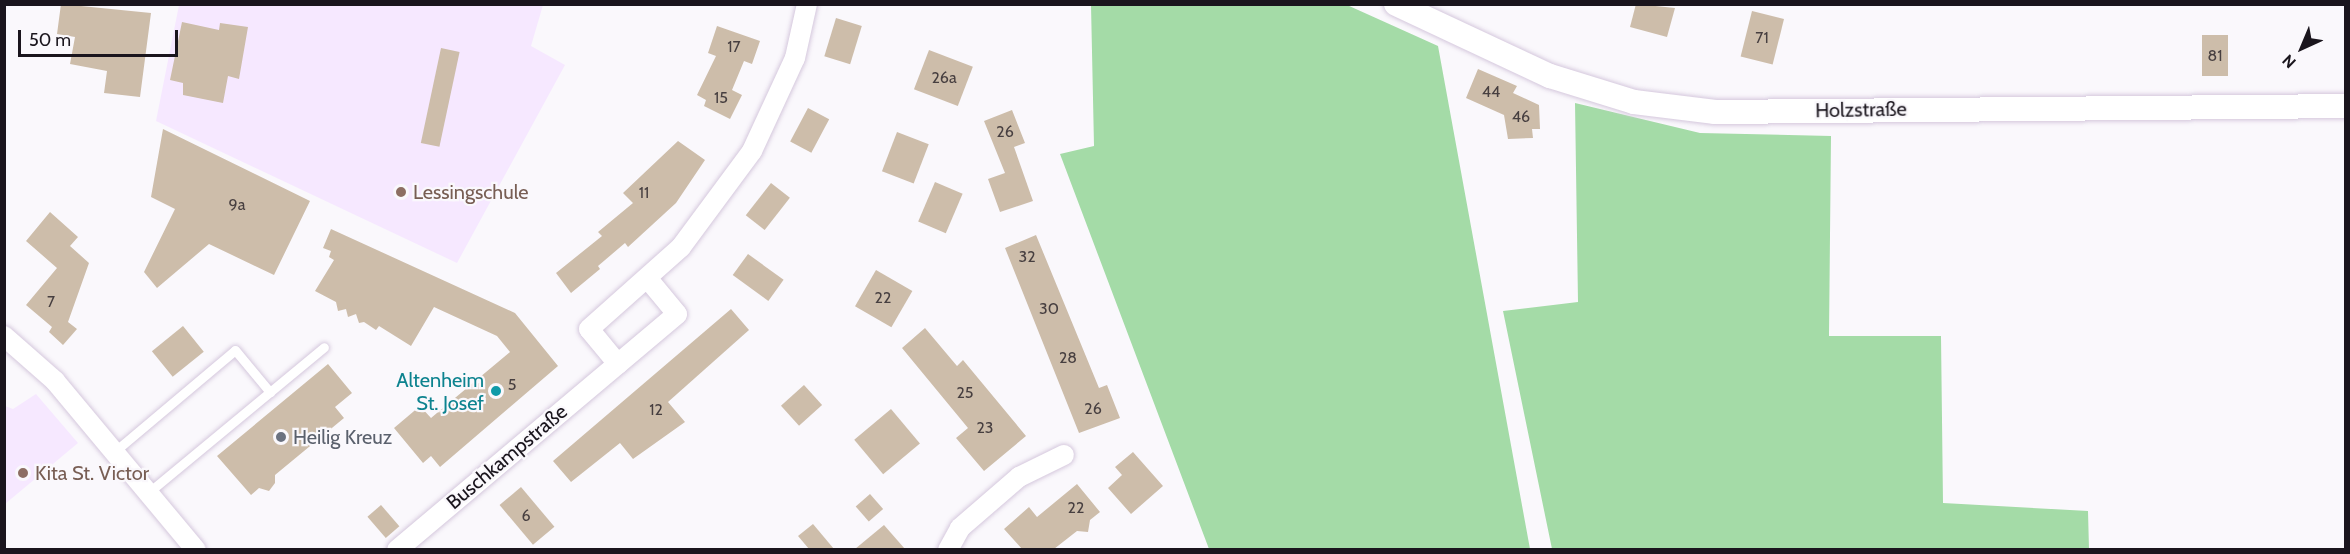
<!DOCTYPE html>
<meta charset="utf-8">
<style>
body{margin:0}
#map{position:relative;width:2350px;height:554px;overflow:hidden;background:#faf8fc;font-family:Cabin,sans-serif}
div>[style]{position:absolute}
.built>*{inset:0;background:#f6e8ff}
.green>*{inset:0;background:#a4dba7}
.building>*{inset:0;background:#cdbdaa;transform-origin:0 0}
.roads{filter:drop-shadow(0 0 2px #d5c8dd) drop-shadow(0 0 2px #d5c8dd)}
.service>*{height:9px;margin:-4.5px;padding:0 4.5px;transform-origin:4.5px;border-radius:4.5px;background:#fff}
.minor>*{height:20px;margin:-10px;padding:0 10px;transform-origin:10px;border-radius:10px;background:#fff}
.tertiary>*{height:24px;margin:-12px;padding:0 12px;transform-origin:12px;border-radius:12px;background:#fff}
.dots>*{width:16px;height:16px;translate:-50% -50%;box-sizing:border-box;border:3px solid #faf8fc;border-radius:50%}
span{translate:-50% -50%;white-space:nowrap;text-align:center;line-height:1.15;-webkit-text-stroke:4.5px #faf8fc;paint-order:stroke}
.number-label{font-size:16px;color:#473f40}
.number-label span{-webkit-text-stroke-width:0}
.street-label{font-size:20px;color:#1a151d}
.education-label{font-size:20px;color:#785e54}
.left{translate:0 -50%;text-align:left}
.culture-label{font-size:20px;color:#0d838f}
.right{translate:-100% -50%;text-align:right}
.worship-label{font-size:20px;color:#5b616d}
.frame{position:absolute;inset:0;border:6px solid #1a151d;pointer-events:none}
.north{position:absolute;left:2272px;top:18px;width:60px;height:60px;-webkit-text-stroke:4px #faf8fc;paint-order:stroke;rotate:224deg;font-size:16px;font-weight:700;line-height:24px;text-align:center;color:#1a151d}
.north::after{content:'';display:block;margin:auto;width:21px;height:27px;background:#1a151d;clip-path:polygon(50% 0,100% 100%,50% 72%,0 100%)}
.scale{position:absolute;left:18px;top:30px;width:160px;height:27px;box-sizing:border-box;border:3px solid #1a151d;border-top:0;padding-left:8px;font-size:18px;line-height:21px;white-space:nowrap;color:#1a151d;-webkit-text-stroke:4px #faf8fc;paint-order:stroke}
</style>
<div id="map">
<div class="built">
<div style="clip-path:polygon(179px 5px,543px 5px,531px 46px,565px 65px,457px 263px,156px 121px)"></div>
<div style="clip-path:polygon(36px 394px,78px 443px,5px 504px,5px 406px,13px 409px)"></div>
</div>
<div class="green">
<div style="clip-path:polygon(1091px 5px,1347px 5px,1438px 46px,1530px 549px,1209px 549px,1060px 154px,1094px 146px)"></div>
<div style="clip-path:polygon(1575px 103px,1700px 133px,1831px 136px,1829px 336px,1941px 336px,1943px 503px,2088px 511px,2089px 549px,1552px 549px,1503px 311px,1578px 302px)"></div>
</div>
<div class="building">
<div style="clip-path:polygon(61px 4px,151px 13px,140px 97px,104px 93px,107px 71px,70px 64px,75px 37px,57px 34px)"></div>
<div style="clip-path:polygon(1636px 4px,1675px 8px,1667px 37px,1630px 27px)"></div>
<div style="left:1752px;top:11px;width:33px;height:47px;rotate:14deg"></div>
<div style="left:836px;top:18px;width:27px;height:40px;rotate:17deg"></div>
<div style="clip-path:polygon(182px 22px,219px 30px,220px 23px,248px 27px,239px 79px,228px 76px,223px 103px,183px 95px,183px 83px,170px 80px)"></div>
<div style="clip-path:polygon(717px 26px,760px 41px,752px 64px,744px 61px,732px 90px,742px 95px,730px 119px,704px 106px,706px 100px,697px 95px,716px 56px,708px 53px)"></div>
<div style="left:2202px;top:35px;width:26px;height:41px"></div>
<div style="left:441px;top:48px;width:19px;height:97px;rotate:12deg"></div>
<div style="left:929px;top:50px;width:47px;height:42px;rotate:21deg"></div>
<div style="clip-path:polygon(1478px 69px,1517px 86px,1513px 93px,1539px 105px,1540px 129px,1532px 129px,1533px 138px,1508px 139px,1504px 115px,1466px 98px)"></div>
<div style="left:808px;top:108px;width:24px;height:38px;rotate:28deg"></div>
<div style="clip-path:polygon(1012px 110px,1025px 143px,1014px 147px,1033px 201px,1000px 212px,988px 179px,1005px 173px,984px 121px)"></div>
<div style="clip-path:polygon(163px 129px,310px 201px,274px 275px,209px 244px,157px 288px,144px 272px,175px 209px,151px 197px)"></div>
<div style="left:897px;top:132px;width:34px;height:42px;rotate:21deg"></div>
<div style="clip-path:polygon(678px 141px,705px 160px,676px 203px,628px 247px,625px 243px,598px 266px,600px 269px,571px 293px,556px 273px,602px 236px,598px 232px,633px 203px,623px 193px)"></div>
<div style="left:935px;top:182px;width:30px;height:43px;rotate:23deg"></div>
<div style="left:771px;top:183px;width:24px;height:41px;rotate:38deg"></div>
<div style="clip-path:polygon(50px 212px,78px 237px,70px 246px,89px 263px,68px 322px,77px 329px,63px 345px,49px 332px,52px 327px,26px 305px,57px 268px,26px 241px)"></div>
<div style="clip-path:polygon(331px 229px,515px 313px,558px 366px,440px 467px,431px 456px,423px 463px,394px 428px,420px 406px,431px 418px,510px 352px,497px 336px,434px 307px,411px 346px,379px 326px,376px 330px,364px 322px,359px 323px,356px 314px,348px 317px,346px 309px,338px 311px,336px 302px,315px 291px,334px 260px,329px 257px,331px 251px,323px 248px)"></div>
<div style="clip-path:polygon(1036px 235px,1099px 388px,1107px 385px,1120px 418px,1079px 433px,1005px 248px)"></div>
<div style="left:748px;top:254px;width:44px;height:26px;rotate:36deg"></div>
<div style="left:876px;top:270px;width:42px;height:42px;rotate:30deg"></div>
<div style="clip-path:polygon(731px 309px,749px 330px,668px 402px,685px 422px,633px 459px,620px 443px,571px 482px,553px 461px)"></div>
<div style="left:183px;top:326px;width:33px;height:40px;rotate:51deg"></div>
<div style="clip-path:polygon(925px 328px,957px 366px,963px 360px,1026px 436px,984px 471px,956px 438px,968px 428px,902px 348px)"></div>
<div style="clip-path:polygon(328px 364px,352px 393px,335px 407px,344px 418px,275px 475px,275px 483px,269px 491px,259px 488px,251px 495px,217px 456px)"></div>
<div style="left:804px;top:385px;width:27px;height:31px;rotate:48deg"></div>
<div style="left:891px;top:409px;width:45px;height:48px;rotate:50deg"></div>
<div style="clip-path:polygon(1133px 452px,1163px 486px,1131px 514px,1108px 488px,1122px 475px,1115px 467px)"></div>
<div style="clip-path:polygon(1077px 484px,1100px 512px,1090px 520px,1088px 532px,1077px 531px,1054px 549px,1022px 549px,1004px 529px,1029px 507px,1037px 517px)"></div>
<div style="left:521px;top:487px;width:52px;height:28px;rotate:50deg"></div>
<div style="left:870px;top:494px;width:20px;height:19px;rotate:49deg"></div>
<div style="left:381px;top:505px;width:28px;height:18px;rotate:49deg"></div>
<div style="clip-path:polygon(813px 524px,834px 549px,809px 549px,798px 536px)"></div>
<div style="clip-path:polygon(884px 525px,905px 549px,855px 549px)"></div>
</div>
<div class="roads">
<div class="service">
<div style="left:114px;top:452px;width:158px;rotate:-40.1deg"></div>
<div style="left:235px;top:350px;width:55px;rotate:50.2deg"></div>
<div style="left:149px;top:492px;width:227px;rotate:-39.6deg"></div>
</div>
<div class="minor">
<div style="left:4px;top:336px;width:68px;rotate:41.4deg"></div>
<div style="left:55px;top:381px;width:220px;rotate:50.2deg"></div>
<div style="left:618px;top:364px;width:45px;rotate:-129.6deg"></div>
<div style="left:589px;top:329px;width:123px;rotate:-41.7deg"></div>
<div style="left:681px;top:247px;width:119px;rotate:-53.5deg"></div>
<div style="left:752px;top:151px;width:102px;rotate:-65.2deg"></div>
<div style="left:795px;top:58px;width:55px;rotate:-77.5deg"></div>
<div style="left:397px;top:550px;width:366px;rotate:-40.1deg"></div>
<div style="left:677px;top:314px;width:45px;rotate:-129.6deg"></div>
<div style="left:948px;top:550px;width:25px;rotate:-61deg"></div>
<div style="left:960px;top:528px;width:78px;rotate:-40.8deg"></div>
<div style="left:1019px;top:477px;width:50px;rotate:-26.1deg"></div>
</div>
<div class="tertiary">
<div style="left:1396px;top:4px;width:170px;rotate:25.1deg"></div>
<div style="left:1550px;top:76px;width:88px;rotate:17.2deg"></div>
<div style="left:1634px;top:102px;width:82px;rotate:7deg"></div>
<div style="left:1715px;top:112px;width:631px;rotate:-0.54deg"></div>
</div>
</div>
<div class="dots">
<div style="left:401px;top:192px;background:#8d6e63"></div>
<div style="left:496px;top:391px;background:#0f9aa8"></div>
<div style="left:281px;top:437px;background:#6b7280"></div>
<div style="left:23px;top:473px;background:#8d6e63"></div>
</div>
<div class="number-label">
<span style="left:1762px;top:38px">71</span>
<span style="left:734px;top:47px">17</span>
<span style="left:2215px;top:56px">81</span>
<span style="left:944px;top:78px">26a</span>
<span style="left:1491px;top:92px">44</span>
<span style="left:721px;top:98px">15</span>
<span style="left:1521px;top:117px">46</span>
<span style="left:1005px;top:132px">26</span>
<span style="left:644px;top:193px">11</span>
<span style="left:237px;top:205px">9a</span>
<span style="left:1027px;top:257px">32</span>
<span style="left:883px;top:298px">22</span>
<span style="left:51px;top:302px">7</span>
<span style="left:1049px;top:309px">30</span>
<span style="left:1068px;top:358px">28</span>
<span style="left:512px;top:385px">5</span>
<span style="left:965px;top:393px">25</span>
<span style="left:1093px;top:409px">26</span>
<span style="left:656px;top:410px">12</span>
<span style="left:985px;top:428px">23</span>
<span style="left:1076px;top:508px">22</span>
<span style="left:526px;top:516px">6</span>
</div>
<div class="street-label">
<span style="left:1861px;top:110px;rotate:-1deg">Holzstraße</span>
<span style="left:507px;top:457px;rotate:-40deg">Buschkampstraße</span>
</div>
<div class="education-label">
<span class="left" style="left:413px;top:192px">Lessingschule</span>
<span class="left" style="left:35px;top:473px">Kita St. Victor</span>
</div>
<div class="culture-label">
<span class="right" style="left:484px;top:392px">Altenheim<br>St. Josef</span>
</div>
<div class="worship-label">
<span class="left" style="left:293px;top:437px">Heilig Kreuz</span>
</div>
<div class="frame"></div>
<div class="north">N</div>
<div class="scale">50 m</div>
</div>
